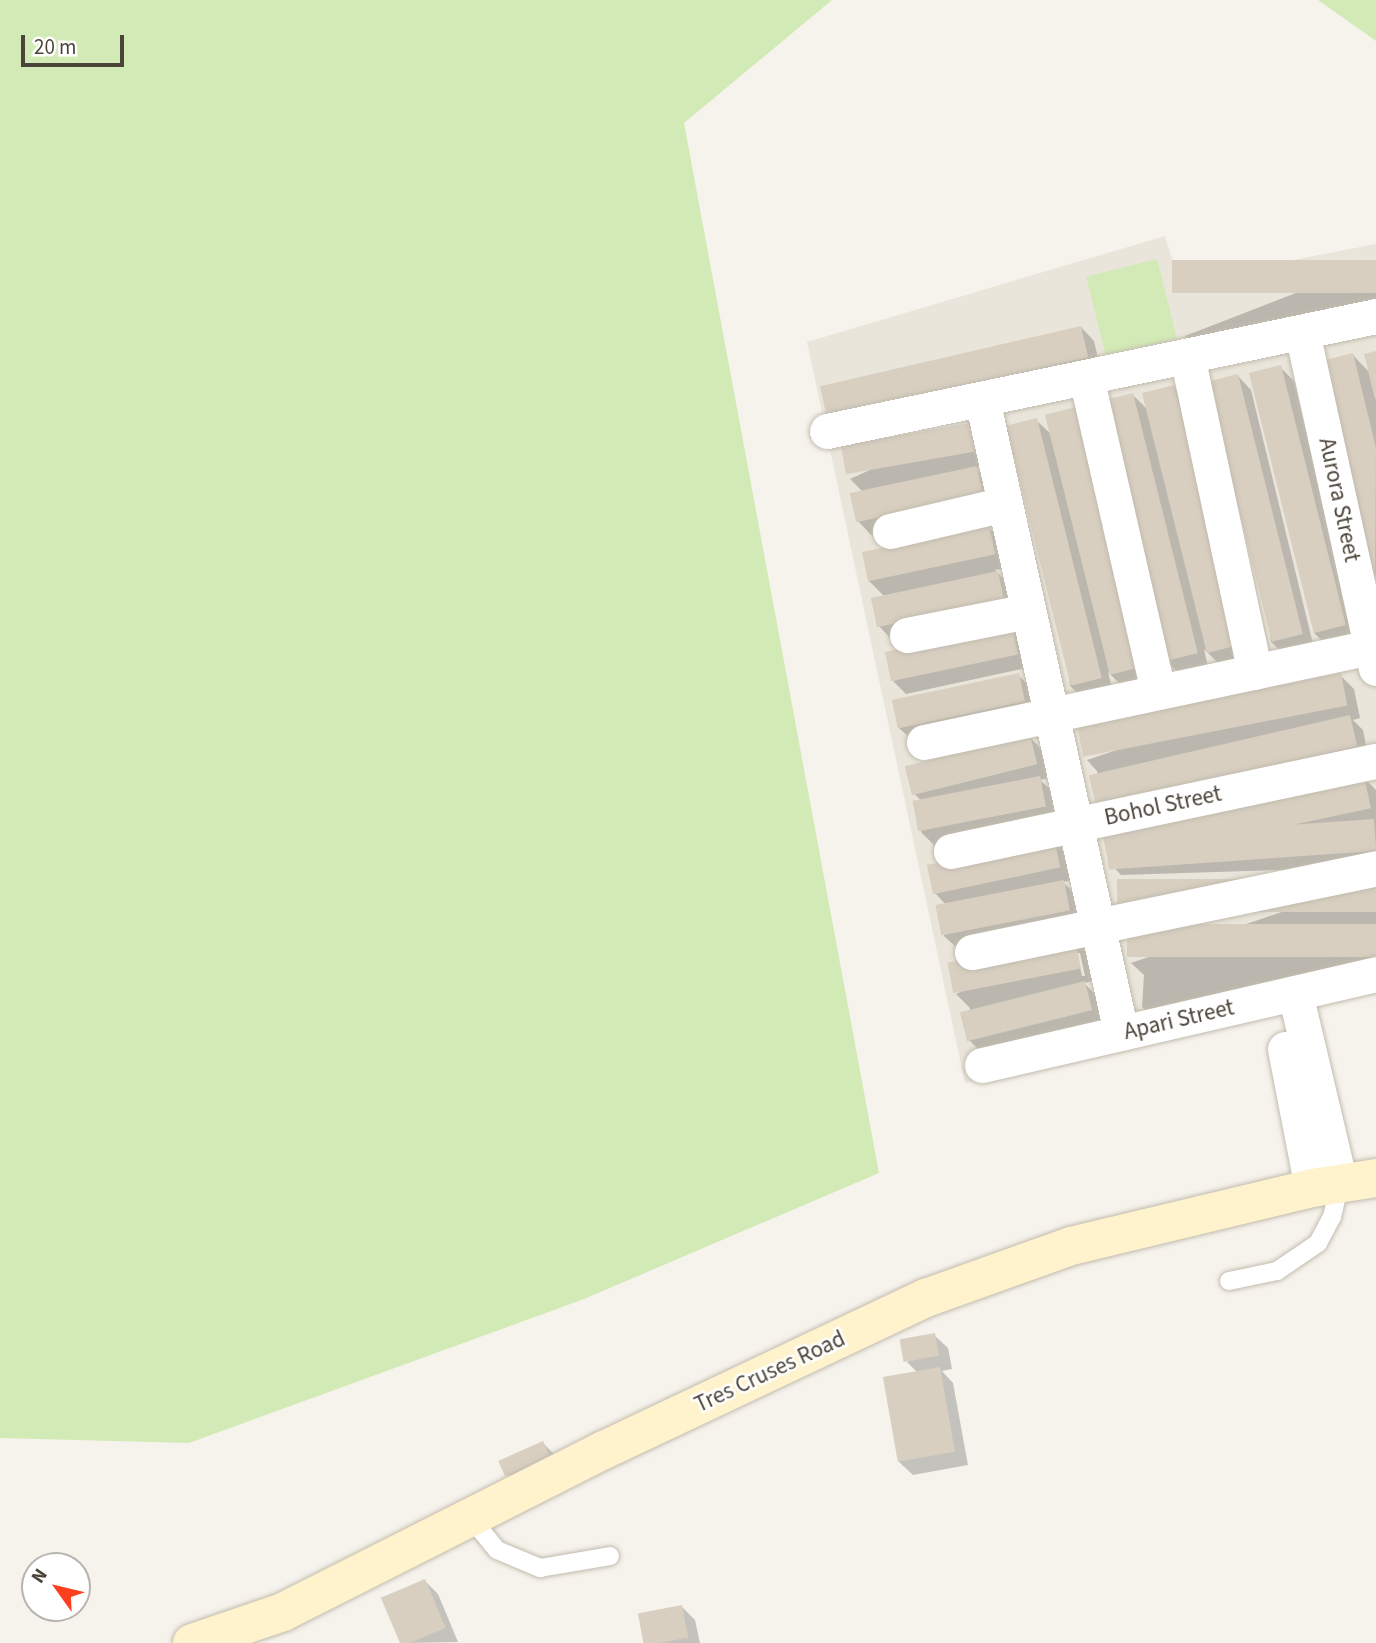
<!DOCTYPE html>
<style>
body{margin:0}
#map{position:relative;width:1376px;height:1643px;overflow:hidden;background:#f6f3ec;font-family:"Source Sans 3",sans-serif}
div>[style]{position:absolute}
.residential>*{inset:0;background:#eae5da}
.green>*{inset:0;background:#d2eab5;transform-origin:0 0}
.shadow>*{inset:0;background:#0003}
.building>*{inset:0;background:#d8cfc1;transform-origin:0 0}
.roads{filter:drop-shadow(0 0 2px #c2bbae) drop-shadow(0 0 2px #c2bbae)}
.service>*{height:18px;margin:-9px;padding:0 9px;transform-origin:9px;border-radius:9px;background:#fff}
.minor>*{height:35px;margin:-17.5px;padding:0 17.5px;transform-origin:17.5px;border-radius:17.5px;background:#fff}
.secondary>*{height:38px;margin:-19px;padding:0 19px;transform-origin:19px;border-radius:19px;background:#fff3cd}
span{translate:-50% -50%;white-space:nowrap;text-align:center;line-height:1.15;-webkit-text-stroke:5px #fff;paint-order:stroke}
.street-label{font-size:23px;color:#4b4439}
.north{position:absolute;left:21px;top:1552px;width:70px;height:70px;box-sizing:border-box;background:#fff;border:2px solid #b7b4b0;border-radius:50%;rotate:304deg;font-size:19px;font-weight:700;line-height:28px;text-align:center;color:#4b4439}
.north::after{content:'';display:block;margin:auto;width:24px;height:32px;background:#fc3f1d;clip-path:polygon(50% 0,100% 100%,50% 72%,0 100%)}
.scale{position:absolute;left:21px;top:35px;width:103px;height:32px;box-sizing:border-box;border:4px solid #4b4439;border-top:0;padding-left:9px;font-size:21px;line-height:24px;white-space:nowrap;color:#4b4439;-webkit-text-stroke:5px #fff;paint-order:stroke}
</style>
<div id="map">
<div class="residential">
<div style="clip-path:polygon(1165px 236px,1179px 282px,1376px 244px,1376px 992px,965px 1083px,807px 342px)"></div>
</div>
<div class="green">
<div style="clip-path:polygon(0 0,832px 0,684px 123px,879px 1173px,584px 1299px,189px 1443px,0 1438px)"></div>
<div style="clip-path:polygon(1318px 0,1376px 0,1376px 41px)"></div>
<div style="left:1157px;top:259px;width:82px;height:73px;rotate:76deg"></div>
</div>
<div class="shadow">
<div style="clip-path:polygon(1376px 262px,1376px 309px,1199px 349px,1185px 336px)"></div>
<div style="clip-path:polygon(1081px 327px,1094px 341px,1101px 370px,842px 429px)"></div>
<div style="clip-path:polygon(1376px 353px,1376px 578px,1324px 363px,1353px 355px,1370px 373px)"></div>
<div style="clip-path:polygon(1280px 367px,1294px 381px,1356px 639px,1328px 646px,1314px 633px)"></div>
<div style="clip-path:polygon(1238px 376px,1251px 390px,1314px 648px,1285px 655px,1271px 642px)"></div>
<div style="clip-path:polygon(1173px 386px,1187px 400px,1249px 658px,1220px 665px,1204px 649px,1208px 667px,1180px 674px,1166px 661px,1133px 395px,1149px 411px)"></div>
<div style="clip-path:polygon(1036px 420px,1052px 435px,1151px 680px,1123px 687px,1108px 672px,1113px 692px,1084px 699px,1070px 686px)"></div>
<div style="clip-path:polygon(969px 425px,988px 466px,976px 468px,990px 482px,995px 508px,871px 535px,858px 521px,863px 492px,850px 479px)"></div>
<div style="clip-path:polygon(988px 527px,1002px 540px,1007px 568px,995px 570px,1011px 586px,1016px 613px,892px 640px,879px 626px,885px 597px,869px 581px)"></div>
<div style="clip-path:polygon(1012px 627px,1025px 640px,1031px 667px,906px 694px,893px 681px)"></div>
<div style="clip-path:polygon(1018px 675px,1032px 688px,1037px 715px,913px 741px,899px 728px)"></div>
<div style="clip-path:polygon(1340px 675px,1354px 689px,1360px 718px,1353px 720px,1363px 730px,1369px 760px,1110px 815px,1097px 771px,1087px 760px)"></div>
<div style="clip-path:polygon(1030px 737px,1043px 751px,1049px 778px,1040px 780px,1053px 792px,1058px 819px,935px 846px,921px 832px,924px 803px,911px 791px)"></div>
<div style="clip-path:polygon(1364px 778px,1376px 790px,1376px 867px,1121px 875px,1110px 863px)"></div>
<div style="clip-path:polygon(1053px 840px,1067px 853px,1073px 880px,1063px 882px,1077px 896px,1082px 923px,958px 949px,944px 936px,948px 907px,935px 893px)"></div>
<div style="clip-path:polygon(1376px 880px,1376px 973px,1155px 1020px,1142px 1007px,1144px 975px,1131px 963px)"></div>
<div style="clip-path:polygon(evenodd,1075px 940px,1088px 953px,1094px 981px,1084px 983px,1098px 997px,1104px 1024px,980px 1051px,966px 1037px,970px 1008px,956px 994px,1075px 940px,1077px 953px,1080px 953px,1085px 976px,1082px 976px,1077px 953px)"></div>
<div style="clip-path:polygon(934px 1335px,948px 1348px,952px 1369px,942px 1371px,953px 1383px,968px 1465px,913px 1475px,899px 1462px,918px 1373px,907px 1362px)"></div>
<div style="clip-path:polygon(543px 1443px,556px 1456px,507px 1477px)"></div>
<div style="clip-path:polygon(425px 1581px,438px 1594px,458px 1642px,402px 1643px,383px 1599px)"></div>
<div style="clip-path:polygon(682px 1607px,695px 1620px,700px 1643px,646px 1643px,640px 1615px)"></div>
</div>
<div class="building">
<div style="left:1376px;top:260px;width:33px;height:204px;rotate:90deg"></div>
<div style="left:1081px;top:326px;width:32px;height:268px;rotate:77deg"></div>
<div style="clip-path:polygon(1376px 351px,1376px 399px,1375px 399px,1364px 354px)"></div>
<div style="clip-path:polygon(1353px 353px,1376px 448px,1375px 582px,1322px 361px)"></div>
<div style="left:1281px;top:365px;width:268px;height:33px;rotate:76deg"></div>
<div style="left:1238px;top:374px;width:268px;height:32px;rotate:76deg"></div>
<div style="left:1174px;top:385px;width:268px;height:33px;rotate:76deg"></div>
<div style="left:1133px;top:393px;width:268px;height:32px;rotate:76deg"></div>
<div style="left:1076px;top:407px;width:268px;height:32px;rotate:76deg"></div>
<div style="left:1037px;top:418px;width:268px;height:32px;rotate:76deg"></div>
<div style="left:970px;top:423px;width:29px;height:131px;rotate:80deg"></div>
<div style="left:977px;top:466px;width:30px;height:130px;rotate:78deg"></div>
<div style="left:989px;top:525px;width:30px;height:130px;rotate:78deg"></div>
<div style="left:998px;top:571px;width:30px;height:130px;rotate:78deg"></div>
<div style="left:1012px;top:625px;width:30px;height:130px;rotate:78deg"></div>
<div style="left:1019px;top:673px;width:29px;height:130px;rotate:78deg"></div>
<div style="left:1341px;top:673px;width:33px;height:269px;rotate:79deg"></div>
<div style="left:1350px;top:715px;width:32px;height:268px;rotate:77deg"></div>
<div style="left:1030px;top:735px;width:30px;height:129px;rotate:76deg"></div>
<div style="left:1040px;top:776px;width:31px;height:130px;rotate:79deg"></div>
<div style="left:1364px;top:776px;width:33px;height:268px;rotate:78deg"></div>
<div style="left:1374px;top:819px;width:32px;height:268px;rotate:86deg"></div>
<div style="left:1054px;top:838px;width:30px;height:130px;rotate:78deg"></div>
<div style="left:1376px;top:879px;width:33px;height:259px;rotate:90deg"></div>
<div style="left:1064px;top:880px;width:31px;height:131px;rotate:79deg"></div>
<div style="left:1376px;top:924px;width:33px;height:249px;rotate:90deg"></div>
<div style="left:1075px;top:938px;width:31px;height:130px;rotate:79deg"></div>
<div style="left:1085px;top:981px;width:30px;height:129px;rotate:76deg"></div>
<div style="left:935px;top:1333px;width:23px;height:36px;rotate:80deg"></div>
<div style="left:940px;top:1367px;width:86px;height:58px;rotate:80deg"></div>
<div style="left:543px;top:1441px;width:17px;height:49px;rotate:66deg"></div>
<div style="left:425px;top:1579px;width:53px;height:48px;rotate:67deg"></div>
<div style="left:682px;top:1605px;width:33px;height:45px;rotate:79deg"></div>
</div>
<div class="roads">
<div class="service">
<div style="left:1229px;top:1281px;width:49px;rotate:-11.8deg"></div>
<div style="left:1277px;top:1271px;width:50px;rotate:-34.3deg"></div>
<div style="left:1318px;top:1243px;width:30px;rotate:-62deg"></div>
<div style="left:1332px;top:1217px;width:35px;rotate:-77deg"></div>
<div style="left:471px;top:1518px;width:41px;rotate:50.9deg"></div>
<div style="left:497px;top:1550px;width:47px;rotate:22.7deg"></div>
<div style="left:540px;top:1568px;width:71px;rotate:-9.7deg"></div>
</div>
<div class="minor">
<div style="left:1302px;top:332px;width:344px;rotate:77.6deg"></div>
<div style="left:1187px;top:356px;width:323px;rotate:77.9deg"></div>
<div style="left:1086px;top:377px;width:323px;rotate:77.1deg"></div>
<div style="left:982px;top:399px;width:649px;rotate:77.63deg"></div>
<div style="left:827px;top:431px;width:561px;rotate:-11.83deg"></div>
<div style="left:890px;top:531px;width:118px;rotate:-13.2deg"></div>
<div style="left:907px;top:635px;width:123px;rotate:-11.2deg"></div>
<div style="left:924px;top:742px;width:462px;rotate:-12deg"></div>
<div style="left:951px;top:851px;width:434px;rotate:-12deg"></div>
<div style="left:972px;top:952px;width:413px;rotate:-11.7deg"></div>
<div style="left:1295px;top:993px;width:195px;rotate:76.7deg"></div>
<div style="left:1285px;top:1049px;width:142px;rotate:79deg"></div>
<div style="left:982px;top:1065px;width:404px;rotate:-13deg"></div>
</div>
<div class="secondary">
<div style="left:192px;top:1643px;width:96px;rotate:-18.8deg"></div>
<div style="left:283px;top:1612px;width:360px;rotate:-26.8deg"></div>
<div style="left:604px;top:1450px;width:356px;rotate:-25.3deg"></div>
<div style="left:926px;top:1298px;width:154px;rotate:-19.7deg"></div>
<div style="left:1071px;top:1246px;width:248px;rotate:-13.5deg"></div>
<div style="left:1312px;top:1188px;width:65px;rotate:-8.9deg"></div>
</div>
</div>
<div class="street-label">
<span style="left:1339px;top:500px;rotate:78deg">Aurora Street</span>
<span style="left:1163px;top:806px;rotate:-12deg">Bohol Street</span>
<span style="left:1179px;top:1020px;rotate:-13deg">Apari Street</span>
<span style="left:770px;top:1372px;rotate:-25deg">Tres Cruses Road</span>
</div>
<div class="north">N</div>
<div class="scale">20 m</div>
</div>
